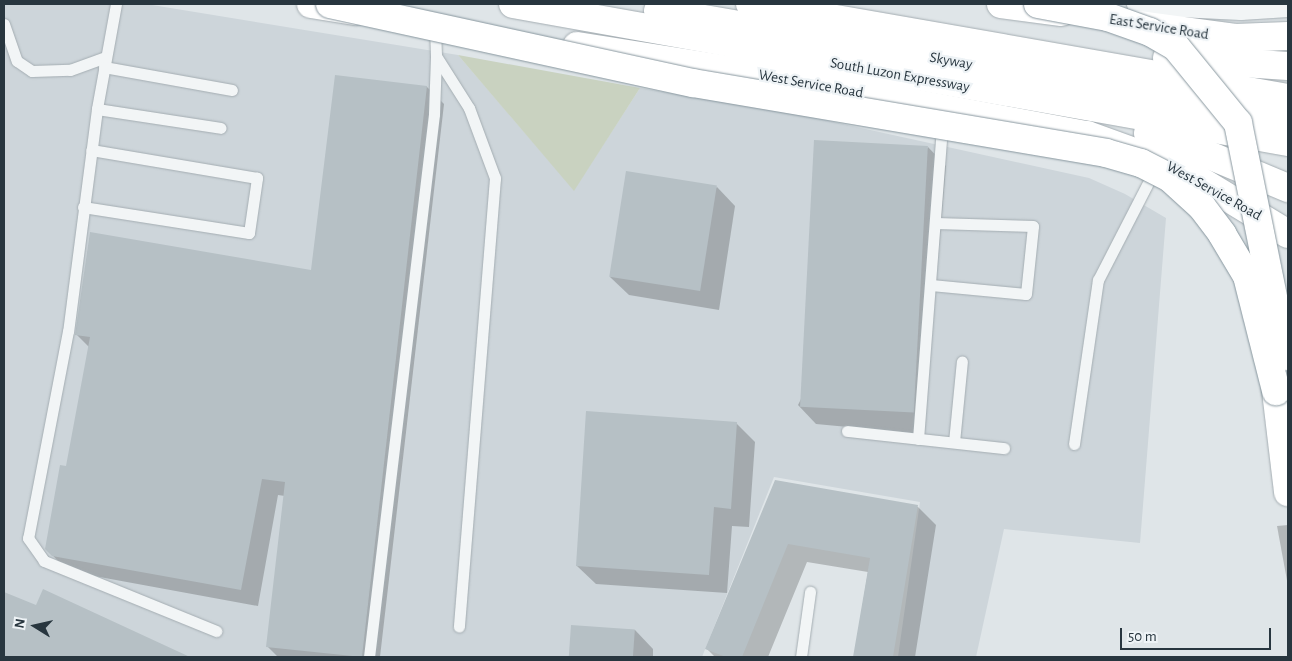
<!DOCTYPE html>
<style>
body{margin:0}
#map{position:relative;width:1292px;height:661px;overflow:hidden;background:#dfe5e8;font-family:"Alegreya Sans",sans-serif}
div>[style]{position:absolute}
.built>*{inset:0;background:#cdd5da}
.green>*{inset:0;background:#c9d2c0}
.shadow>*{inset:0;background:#0003}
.building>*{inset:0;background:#b6c0c5;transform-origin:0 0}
.roads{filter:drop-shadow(0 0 1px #a4adb2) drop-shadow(0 0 1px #a4adb2)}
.service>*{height:11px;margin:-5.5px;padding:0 5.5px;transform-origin:5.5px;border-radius:5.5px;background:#f2f5f6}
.minor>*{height:22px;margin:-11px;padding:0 11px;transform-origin:11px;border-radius:11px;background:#f2f5f6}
.secondary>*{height:28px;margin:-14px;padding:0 14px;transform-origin:14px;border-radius:14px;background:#fff}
.motorway>*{height:28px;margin:-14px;padding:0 14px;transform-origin:14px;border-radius:14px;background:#fff}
.bridges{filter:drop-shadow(0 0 1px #87969e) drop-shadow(0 0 1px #87969e)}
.motorway-bridge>*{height:28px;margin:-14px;padding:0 14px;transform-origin:14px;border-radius:14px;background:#fff}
span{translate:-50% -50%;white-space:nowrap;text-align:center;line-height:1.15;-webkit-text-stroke:4.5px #eef3f6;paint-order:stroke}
.street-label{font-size:15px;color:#28363f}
.frame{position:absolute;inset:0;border:5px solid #28363f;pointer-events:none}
.north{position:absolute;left:10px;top:601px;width:50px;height:50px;-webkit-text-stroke:4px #eef3f6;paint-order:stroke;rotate:280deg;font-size:14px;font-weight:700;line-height:20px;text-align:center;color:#28363f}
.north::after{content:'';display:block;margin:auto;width:18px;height:22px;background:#28363f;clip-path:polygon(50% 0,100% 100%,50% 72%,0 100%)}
.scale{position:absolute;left:1120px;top:628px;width:151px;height:22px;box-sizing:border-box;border:2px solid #28363f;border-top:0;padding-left:6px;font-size:15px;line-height:18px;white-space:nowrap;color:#28363f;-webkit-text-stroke:4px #eef3f6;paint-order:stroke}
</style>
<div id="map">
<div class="built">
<div style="clip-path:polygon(4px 4px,146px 4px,458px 55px,574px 190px,640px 88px,802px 115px,1089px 178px,1125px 194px,1166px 218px,1140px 543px,1004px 529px,976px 657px,898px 657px,920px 502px,774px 477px,702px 657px,4px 657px)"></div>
</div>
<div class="green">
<div style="clip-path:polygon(458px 55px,640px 88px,574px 191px)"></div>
</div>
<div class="shadow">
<div style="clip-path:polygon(336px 77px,427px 87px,444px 104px,380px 657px,278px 657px,267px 646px,285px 496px,278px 495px,258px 606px,67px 571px,46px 548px,67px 468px,89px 347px,76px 334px,312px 272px)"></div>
<div style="clip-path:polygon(928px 147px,946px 166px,923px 434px,816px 424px,798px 405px)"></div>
<div style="clip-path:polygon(717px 187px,735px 206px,719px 310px,629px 295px,610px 277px)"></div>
<div style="clip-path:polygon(736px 423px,755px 442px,749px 527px,732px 526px,727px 593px,596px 584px,577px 566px)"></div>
<div style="clip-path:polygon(776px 481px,918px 507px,936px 525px,915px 657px,854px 657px,868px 572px,807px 562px,768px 657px,715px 657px,707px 649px)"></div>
<div style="clip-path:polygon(1288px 525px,1288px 586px,1277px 526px)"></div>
<div style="clip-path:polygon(44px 591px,187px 657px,4px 657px,4px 593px,36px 607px)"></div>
<div style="clip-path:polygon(572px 627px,635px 630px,653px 649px,653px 657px,570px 657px)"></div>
</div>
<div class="building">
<div style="clip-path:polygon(335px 75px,427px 86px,362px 657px,266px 647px,285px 482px,262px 479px,241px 590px,52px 556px,45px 549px,60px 465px,66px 466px,90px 337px,75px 335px,90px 232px,311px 270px)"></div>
<div style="left:814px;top:140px;width:114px;height:267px;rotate:3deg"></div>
<div style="left:626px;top:171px;width:92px;height:107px;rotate:9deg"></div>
<div style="clip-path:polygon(586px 411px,737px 422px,731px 509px,714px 507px,709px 575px,576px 566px)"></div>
<div style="clip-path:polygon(775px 480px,918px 505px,893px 657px,853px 657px,870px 558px,788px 544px,742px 657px,726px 657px,705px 649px)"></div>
<div style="clip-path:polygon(43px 589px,190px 657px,4px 657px,4px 592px,36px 605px)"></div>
<div style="left:571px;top:625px;width:64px;height:32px;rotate:4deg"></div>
</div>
<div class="roads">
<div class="service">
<div style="left:116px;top:4px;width:107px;rotate:100.3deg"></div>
<div style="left:97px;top:109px;width:224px;rotate:97.4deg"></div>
<div style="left:68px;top:331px;width:211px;rotate:100.9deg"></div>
<div style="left:28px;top:538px;width:28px;rotate:55deg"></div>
<div style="left:44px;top:561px;width:186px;rotate:22.1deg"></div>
<div style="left:4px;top:24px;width:39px;rotate:71deg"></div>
<div style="left:17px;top:61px;width:18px;rotate:34deg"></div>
<div style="left:32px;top:71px;width:38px;rotate:-2deg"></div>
<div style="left:70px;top:70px;width:38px;rotate:-20deg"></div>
<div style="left:435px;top:27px;width:29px;rotate:88deg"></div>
<div style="left:436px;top:56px;width:62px;rotate:57.6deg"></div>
<div style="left:469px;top:108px;width:75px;rotate:69.6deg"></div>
<div style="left:495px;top:178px;width:450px;rotate:94.6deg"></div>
<div style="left:104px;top:67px;width:130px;rotate:10.2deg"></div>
<div style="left:97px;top:109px;width:125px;rotate:8.7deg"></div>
<div style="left:83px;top:207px;width:168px;rotate:8.9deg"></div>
<div style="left:249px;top:233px;width:56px;rotate:-81.7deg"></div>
<div style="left:257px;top:178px;width:168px;rotate:-170.4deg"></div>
<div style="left:931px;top:285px;width:95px;rotate:5.4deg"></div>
<div style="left:1026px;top:294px;width:68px;rotate:-84.1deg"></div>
<div style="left:1033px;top:226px;width:97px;rotate:-178.2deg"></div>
<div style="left:847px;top:431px;width:158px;rotate:6.2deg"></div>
<div style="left:918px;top:439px;width:316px;rotate:-85.6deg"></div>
<div style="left:954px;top:442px;width:81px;rotate:-84.4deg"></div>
<div style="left:1074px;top:444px;width:166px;rotate:-81.7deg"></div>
<div style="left:1098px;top:280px;width:125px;rotate:-62.8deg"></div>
<div style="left:369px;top:657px;width:547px;rotate:-83.17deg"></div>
<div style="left:434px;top:114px;width:58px;rotate:-88deg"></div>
<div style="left:801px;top:657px;width:66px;rotate:-82.1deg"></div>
</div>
<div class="minor">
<div style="left:1138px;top:4px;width:103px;rotate:2.8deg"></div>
<div style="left:1241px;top:9px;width:47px;rotate:-3.7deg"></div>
</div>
<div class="secondary">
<div style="left:311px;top:4px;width:44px;rotate:9.2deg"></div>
<div style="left:1001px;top:4px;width:61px;rotate:7.6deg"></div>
<div style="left:1138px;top:25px;width:98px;rotate:7.6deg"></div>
<div style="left:1235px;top:38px;width:53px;rotate:-2.2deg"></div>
<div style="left:577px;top:46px;width:204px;rotate:9deg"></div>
<div style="left:778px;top:78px;width:314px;rotate:10.5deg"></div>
<div style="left:1087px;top:135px;width:77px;rotate:19.9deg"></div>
<div style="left:1159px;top:161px;width:38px;rotate:25deg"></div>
<div style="left:1194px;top:177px;width:110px;rotate:31.2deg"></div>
</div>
<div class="motorway">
<div style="left:513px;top:4px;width:787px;rotate:10.1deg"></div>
<div style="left:750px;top:4px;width:546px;rotate:9.91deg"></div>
<div style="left:658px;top:11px;width:639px;rotate:9.82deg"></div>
<div style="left:1167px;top:58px;width:121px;rotate:3.8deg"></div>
<div style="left:1148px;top:133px;width:26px;rotate:16deg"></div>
<div style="left:1173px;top:140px;width:125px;rotate:22.7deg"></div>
<div style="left:1276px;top:391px;width:102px;rotate:83.2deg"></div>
</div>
</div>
<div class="bridges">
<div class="motorway-bridge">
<div style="left:330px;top:4px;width:371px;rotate:12.3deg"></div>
<div style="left:693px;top:83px;width:419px;rotate:9.6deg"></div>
<div style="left:1106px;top:153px;width:36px;rotate:16deg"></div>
<div style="left:1141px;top:163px;width:33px;rotate:27deg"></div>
<div style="left:1170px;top:178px;width:43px;rotate:42.2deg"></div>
<div style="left:1202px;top:207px;width:34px;rotate:53deg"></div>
<div style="left:1222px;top:234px;width:49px;rotate:59.2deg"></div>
<div style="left:1247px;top:276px;width:119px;rotate:75.8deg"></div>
<div style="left:1038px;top:4px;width:71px;rotate:10.5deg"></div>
<div style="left:1108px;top:17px;width:45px;rotate:19.7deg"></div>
<div style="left:1150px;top:32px;width:30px;rotate:30deg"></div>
<div style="left:1176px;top:47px;width:98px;rotate:50.8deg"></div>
<div style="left:1238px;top:123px;width:238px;rotate:78.6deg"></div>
</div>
</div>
<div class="street-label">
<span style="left:1159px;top:27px;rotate:9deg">East Service Road</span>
<span style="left:951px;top:61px;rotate:10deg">Skyway</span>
<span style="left:900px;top:75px;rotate:10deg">South Luzon Expressway</span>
<span style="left:811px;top:84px;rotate:10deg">West Service Road</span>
<span style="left:1214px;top:191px;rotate:29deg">West Service Road</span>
</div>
<div class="frame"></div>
<div class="north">N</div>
<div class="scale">50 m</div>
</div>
